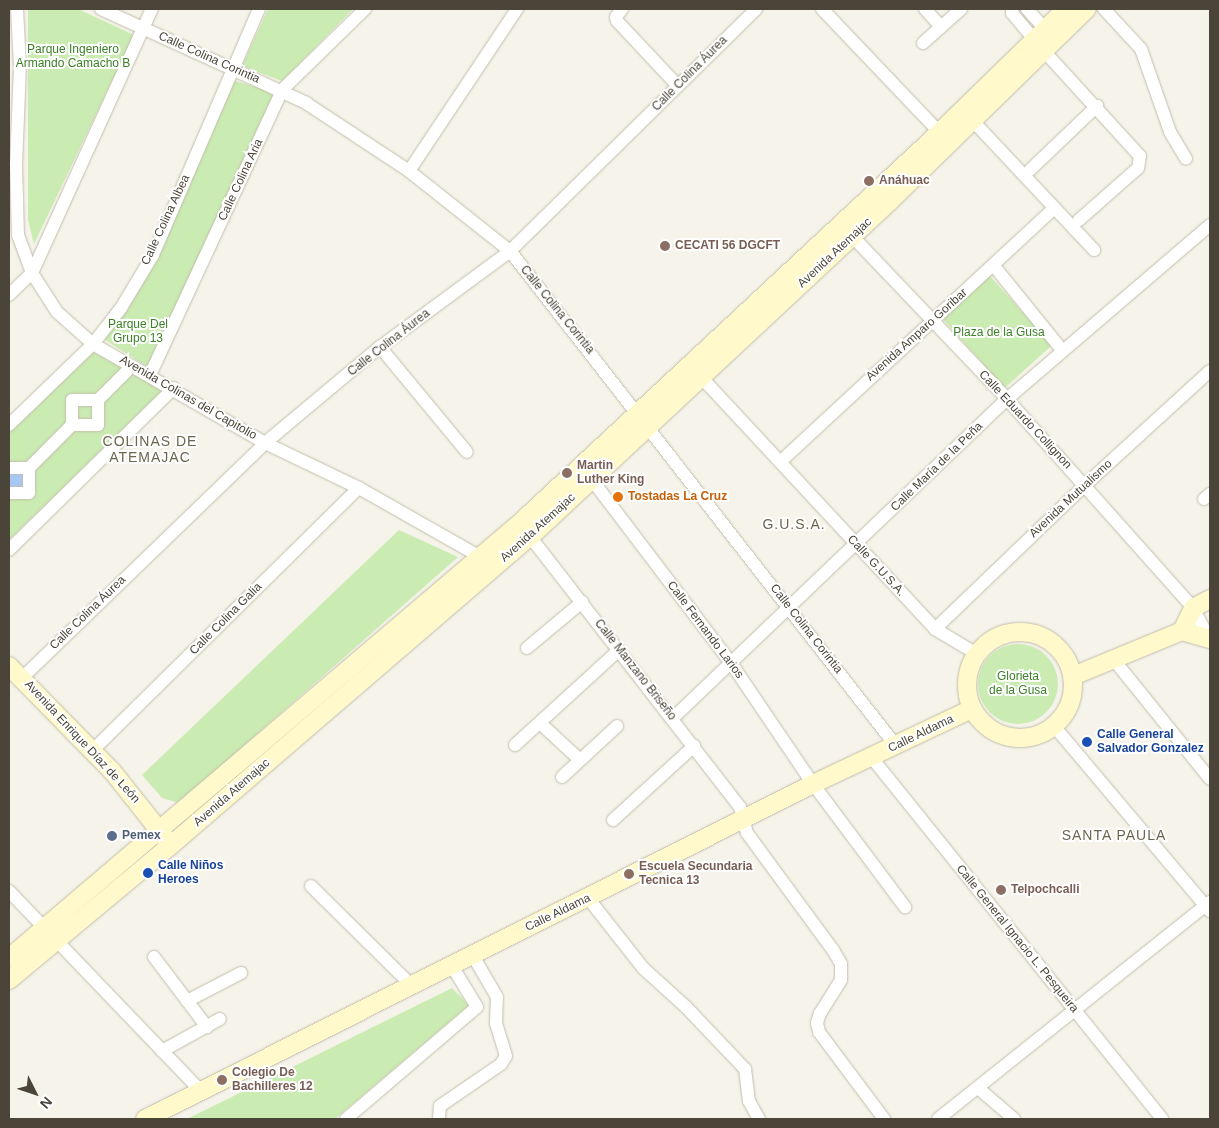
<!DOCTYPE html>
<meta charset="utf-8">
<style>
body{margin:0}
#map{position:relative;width:1219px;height:1128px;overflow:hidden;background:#f6f4ea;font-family:Helvetica,sans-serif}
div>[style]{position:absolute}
.green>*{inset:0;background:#caebb2;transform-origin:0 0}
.round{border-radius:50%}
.water>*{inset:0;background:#a5c9f4;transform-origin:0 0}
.roads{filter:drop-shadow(0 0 1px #c2bdac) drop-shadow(0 0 1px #c2bdac)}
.street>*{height:12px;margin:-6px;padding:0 6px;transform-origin:6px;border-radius:6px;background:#fff}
.secondary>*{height:18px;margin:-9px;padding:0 9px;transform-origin:9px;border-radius:9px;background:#fff9cb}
.secondary>.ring{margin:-9px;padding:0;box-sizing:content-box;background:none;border:18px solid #fff9cb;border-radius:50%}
.dots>*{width:14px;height:14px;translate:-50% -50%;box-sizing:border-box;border:2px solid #fff;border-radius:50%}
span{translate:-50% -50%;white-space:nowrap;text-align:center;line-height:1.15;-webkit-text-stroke:4px #fff;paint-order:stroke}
.park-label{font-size:12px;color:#3d8027}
.street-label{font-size:12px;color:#4a4538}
.education-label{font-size:12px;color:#785e54;font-weight:700}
.left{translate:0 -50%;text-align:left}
.food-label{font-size:12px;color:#c56008;font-weight:700}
.transit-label{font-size:12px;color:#164399;font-weight:700}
.service-label{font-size:12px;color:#4e5e75;font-weight:700}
.neighbourhood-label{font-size:14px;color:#6e654e;letter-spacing:1px}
.frame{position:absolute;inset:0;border:10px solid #4a4538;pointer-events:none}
.north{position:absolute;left:10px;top:1068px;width:50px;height:50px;-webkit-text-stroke:4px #fff;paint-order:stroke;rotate:131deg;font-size:14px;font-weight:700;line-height:20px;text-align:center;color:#4a4538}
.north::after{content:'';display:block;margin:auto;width:18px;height:22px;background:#4a4538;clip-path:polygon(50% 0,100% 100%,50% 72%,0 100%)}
</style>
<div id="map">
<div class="green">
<div style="clip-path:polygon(28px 9px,78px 9px,134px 35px,34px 244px,28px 220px)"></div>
<div style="clip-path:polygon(268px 9px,353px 9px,282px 81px,242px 66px)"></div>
<div style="clip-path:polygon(232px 80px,276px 93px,147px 367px,104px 339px,128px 305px)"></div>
<div style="left:990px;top:276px;width:93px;height:64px;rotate:48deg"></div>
<div style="clip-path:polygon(91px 351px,163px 390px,9px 540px,9px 432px)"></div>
<div style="clip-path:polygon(399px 530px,458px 557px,179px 803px,162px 798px,142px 775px)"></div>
<div class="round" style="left:978px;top:644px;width:80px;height:80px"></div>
<div style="clip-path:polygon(452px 988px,469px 1005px,335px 1119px,187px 1119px)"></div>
</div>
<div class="water">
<div style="left:9px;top:472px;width:15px;height:16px"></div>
</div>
<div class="roads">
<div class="street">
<div style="left:17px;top:9px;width:57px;rotate:87deg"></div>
<div style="left:20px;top:66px;width:98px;rotate:92.3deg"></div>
<div style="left:16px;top:164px;width:71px;rotate:88.4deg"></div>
<div style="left:18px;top:235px;width:40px;rotate:69.8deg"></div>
<div style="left:32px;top:273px;width:46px;rotate:57.3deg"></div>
<div style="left:57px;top:312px;width:48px;rotate:41.6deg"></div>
<div style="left:93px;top:344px;width:198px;rotate:29.9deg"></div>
<div style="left:265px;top:443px;width:104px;rotate:25.6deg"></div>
<div style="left:359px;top:488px;width:146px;rotate:29.6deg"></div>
<div style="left:101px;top:9px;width:226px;rotate:24.6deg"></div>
<div style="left:306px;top:103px;width:123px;rotate:33.4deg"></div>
<div style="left:409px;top:171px;width:129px;rotate:38.4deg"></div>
<div style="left:510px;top:251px;width:628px;rotate:52.05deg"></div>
<div style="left:622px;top:9px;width:10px;rotate:127deg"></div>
<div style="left:616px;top:17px;width:4px;rotate:76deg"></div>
<div style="left:617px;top:21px;width:89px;rotate:46.8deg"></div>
<div style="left:822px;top:9px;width:178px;rotate:46.4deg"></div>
<div style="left:925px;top:9px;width:24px;rotate:48deg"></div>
<div style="left:1012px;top:9px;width:4px;rotate:90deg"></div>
<div style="left:1012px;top:13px;width:34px;rotate:50deg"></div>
<div style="left:1027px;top:9px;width:27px;rotate:48deg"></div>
<div style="left:1104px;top:9px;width:54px;rotate:47.2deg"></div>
<div style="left:1141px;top:49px;width:88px;rotate:70.7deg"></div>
<div style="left:1170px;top:132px;width:31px;rotate:59deg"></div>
<div style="left:923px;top:43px;width:51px;rotate:-41.8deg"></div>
<div style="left:1044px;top:51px;width:142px;rotate:47.6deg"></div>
<div style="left:1140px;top:156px;width:12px;rotate:99deg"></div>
<div style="left:1138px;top:168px;width:79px;rotate:138.6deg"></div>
<div style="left:973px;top:121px;width:177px;rotate:46.8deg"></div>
<div style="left:1030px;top:170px;width:93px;rotate:-43.7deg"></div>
<div style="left:409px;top:171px;width:195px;rotate:-56.3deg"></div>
<div style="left:852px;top:236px;width:225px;rotate:46.4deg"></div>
<div style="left:1007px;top:399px;width:280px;rotate:48.3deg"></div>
<div style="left:1193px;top:608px;width:36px;rotate:62deg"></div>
<div style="left:994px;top:266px;width:108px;rotate:51deg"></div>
<div style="left:9px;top:295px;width:32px;rotate:-44deg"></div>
<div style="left:32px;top:273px;width:290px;rotate:-65.6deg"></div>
<div style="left:380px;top:347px;width:136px;rotate:50.4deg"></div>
<div style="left:150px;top:375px;width:315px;rotate:-65.1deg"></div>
<div style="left:283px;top:89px;width:115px;rotate:-44.3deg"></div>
<div style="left:702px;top:378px;width:342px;rotate:47.1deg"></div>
<div style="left:935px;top:629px;width:49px;rotate:30.8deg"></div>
<div style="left:72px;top:400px;width:26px"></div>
<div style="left:98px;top:400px;width:25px;rotate:90deg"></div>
<div style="left:98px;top:425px;width:26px;rotate:180deg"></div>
<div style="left:72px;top:425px;width:25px;rotate:-90deg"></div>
<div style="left:98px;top:400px;width:40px;rotate:-45deg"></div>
<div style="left:9px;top:425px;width:117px;rotate:-44deg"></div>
<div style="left:93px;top:344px;width:46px;rotate:-52.1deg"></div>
<div style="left:121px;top:308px;width:62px;rotate:-58.9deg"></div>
<div style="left:153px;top:255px;width:268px;rotate:-66.7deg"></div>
<div style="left:780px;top:462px;width:374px;rotate:-42.8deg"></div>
<div style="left:9px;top:468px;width:20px"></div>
<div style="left:29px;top:468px;width:25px;rotate:90deg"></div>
<div style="left:29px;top:493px;width:20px;rotate:180deg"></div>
<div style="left:29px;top:468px;width:61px;rotate:-45deg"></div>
<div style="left:592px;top:480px;width:230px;rotate:52.8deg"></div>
<div style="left:731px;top:663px;width:146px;rotate:55.9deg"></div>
<div style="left:813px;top:784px;width:154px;rotate:53.2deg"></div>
<div style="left:1204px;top:499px;width:8px;rotate:-40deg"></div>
<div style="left:525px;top:530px;width:351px;rotate:52.2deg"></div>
<div style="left:740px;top:807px;width:27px;rotate:75deg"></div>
<div style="left:747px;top:833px;width:145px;rotate:53.7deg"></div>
<div style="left:833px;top:950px;width:16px;rotate:60deg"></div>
<div style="left:841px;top:964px;width:16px;rotate:90deg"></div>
<div style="left:841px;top:980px;width:39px;rotate:122deg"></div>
<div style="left:820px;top:1013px;width:10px;rotate:107deg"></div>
<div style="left:817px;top:1023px;width:9px;rotate:77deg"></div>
<div style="left:819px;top:1032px;width:109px;rotate:53.2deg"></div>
<div style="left:9px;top:550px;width:231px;rotate:-44.5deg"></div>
<div style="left:935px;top:629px;width:208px;rotate:-43.8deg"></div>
<div style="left:1085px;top:485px;width:169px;rotate:-42.4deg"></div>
<div style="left:527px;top:648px;width:72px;rotate:-39.9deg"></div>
<div style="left:1114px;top:660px;width:153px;rotate:51.1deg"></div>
<div style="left:22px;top:678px;width:338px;rotate:-44deg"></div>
<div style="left:265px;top:443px;width:150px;rotate:-39.9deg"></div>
<div style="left:380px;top:347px;width:162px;rotate:-36.4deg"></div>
<div style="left:510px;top:251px;width:345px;rotate:-44.5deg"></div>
<div style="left:673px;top:718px;width:462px;rotate:-43.7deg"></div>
<div style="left:1007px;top:399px;width:267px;rotate:-40.6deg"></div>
<div style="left:540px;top:723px;width:54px;rotate:42.8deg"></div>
<div style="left:1054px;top:726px;width:242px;rotate:49.9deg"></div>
<div style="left:515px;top:745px;width:141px;rotate:-42.4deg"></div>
<div style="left:93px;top:750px;width:373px;rotate:-44.6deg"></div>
<div style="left:872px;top:758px;width:463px;rotate:51.2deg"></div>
<div style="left:562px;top:777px;width:75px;rotate:-42.8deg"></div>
<div style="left:613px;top:820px;width:110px;rotate:-42.4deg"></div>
<div style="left:311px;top:886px;width:142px;rotate:44.7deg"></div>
<div style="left:9px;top:891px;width:277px;rotate:46.2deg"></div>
<div style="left:588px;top:898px;width:89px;rotate:51.8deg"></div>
<div style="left:643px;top:968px;width:58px;rotate:42.2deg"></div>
<div style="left:686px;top:1007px;width:86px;rotate:46.4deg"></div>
<div style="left:745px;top:1069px;width:32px;rotate:83deg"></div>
<div style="left:749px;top:1101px;width:21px;rotate:61deg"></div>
<div style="left:154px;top:957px;width:88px;rotate:52.9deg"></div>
<div style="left:187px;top:1001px;width:61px;rotate:-27.4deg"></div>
<div style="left:162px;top:1051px;width:66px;rotate:-28.9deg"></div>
<div style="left:978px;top:1088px;width:48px;rotate:40.7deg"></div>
<div style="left:346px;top:1119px;width:172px;rotate:-40.5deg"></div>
<div style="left:477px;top:1007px;width:48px;rotate:-121.4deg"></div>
<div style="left:439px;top:1119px;width:13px;rotate:-86deg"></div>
<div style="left:440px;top:1106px;width:74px;rotate:-34.5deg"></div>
<div style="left:501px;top:1064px;width:9px;rotate:-58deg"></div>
<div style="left:506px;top:1056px;width:34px;rotate:-107deg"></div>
<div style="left:496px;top:1023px;width:26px;rotate:-88deg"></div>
<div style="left:497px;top:997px;width:48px;rotate:-120.3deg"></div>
<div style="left:938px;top:1119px;width:348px;rotate:-38.6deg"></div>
</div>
<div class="secondary">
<div style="left:1182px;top:631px;width:25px;rotate:-64deg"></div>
<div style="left:1193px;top:608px;width:19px;rotate:-28deg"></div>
<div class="ring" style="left:967px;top:632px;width:88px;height:88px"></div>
<div style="left:9px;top:666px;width:147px;rotate:45.6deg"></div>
<div style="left:112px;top:771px;width:87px;rotate:51.5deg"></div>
<div style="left:1073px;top:676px;width:118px;rotate:-22.4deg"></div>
<div style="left:1182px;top:631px;width:29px;rotate:16deg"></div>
<div style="left:9px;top:958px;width:671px;rotate:-40.41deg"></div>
<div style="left:520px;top:523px;width:574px;rotate:-42.95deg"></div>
<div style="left:940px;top:132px;width:176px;rotate:-44.3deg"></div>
<div style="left:9px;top:980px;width:209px;rotate:-39.8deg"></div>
<div style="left:170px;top:846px;width:476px;rotate:-40.7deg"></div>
<div style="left:531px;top:536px;width:491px;rotate:-43deg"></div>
<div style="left:890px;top:201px;width:275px;rotate:-44.3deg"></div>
<div style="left:145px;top:1119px;width:747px;rotate:-26.63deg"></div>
<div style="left:813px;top:784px;width:176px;rotate:-25.3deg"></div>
</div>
</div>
<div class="dots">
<div style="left:869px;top:181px;background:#8d6e63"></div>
<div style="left:665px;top:246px;background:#8d6e63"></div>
<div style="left:567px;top:473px;background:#8d6e63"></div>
<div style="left:618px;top:497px;background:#e8710a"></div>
<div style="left:1087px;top:742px;background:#1a4fb4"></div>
<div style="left:112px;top:836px;background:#5c6f8a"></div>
<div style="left:148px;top:873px;background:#1a4fb4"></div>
<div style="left:629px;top:874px;background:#8d6e63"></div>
<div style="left:1001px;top:890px;background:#8d6e63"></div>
<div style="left:222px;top:1080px;background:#8d6e63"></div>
</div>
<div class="park-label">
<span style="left:73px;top:57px">Parque Ingeniero<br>Armando Camacho B</span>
<span style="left:138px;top:332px">Parque Del<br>Grupo 13</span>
<span style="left:999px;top:333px">Plaza de la Gusa</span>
<span style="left:1018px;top:684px">Glorieta<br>de la Gusa</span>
</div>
<div class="street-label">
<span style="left:209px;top:58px;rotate:24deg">Calle Colina Corintia</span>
<span style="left:690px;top:74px;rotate:-45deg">Calle Colina Áurea</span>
<span style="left:241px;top:180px;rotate:-65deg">Calle Colina Aria</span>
<span style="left:166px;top:220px;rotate:-65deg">Calle Colina Albea</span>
<span style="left:835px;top:253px;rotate:-43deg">Avenida Atemajac</span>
<span style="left:557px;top:310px;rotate:51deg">Calle Colina Corintia</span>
<span style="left:917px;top:335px;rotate:-42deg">Avenida Amparo Goribar</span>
<span style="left:389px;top:343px;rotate:-38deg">Calle Colina Áurea</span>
<span style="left:188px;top:398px;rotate:30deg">Avenida Colinas del Capitolio</span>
<span style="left:1025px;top:420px;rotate:47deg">Calle Eduardo Collignon</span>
<span style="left:937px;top:467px;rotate:-44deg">Calle María de la Peña</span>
<span style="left:1071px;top:499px;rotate:-43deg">Avenida Mutualismo</span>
<span style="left:538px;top:528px;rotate:-42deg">Avenida Atemajac</span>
<span style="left:876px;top:566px;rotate:47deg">Calle G.U.S.A.</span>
<span style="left:88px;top:613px;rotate:-44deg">Calle Colina Áurea</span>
<span style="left:226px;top:619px;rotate:-45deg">Calle Colina Galia</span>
<span style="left:806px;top:629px;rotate:52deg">Calle Colina Corintia</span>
<span style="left:705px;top:630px;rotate:53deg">Calle Fernando Larios</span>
<span style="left:635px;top:670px;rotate:52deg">Calle Manzano Briseño</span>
<span style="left:921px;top:734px;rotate:-26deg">Calle Aldama</span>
<span style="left:82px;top:742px;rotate:47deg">Avenida Enrique Díaz de León</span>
<span style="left:232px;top:793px;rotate:-41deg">Avenida Atemajac</span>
<span style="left:558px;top:913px;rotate:-26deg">Calle Aldama</span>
<span style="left:1017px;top:939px;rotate:51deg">Calle General Ignacio L. Pesqueira</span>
</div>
<div class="education-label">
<span class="left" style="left:879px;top:181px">Anáhuac</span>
<span class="left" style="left:675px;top:246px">CECATI 56 DGCFT</span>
<span class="left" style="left:577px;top:473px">Martin<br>Luther King</span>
<span class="left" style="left:639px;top:874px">Escuela Secundaria<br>Tecnica 13</span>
<span class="left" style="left:1011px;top:890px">Telpochcalli</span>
<span class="left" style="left:232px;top:1080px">Colegio De<br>Bachilleres 12</span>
</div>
<div class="food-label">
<span class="left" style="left:628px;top:497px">Tostadas La Cruz</span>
</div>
<div class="transit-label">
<span class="left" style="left:1097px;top:742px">Calle General<br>Salvador Gonzalez</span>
<span class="left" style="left:158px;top:873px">Calle Niños<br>Heroes</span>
</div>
<div class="service-label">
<span class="left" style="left:122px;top:836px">Pemex</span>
</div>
<div class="neighbourhood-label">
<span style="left:150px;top:449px">COLINAS DE<br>ATEMAJAC</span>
<span style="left:794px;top:524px">G.U.S.A.</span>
<span style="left:1114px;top:835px">SANTA PAULA</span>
</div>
<div class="frame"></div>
<div class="north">N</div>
</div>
